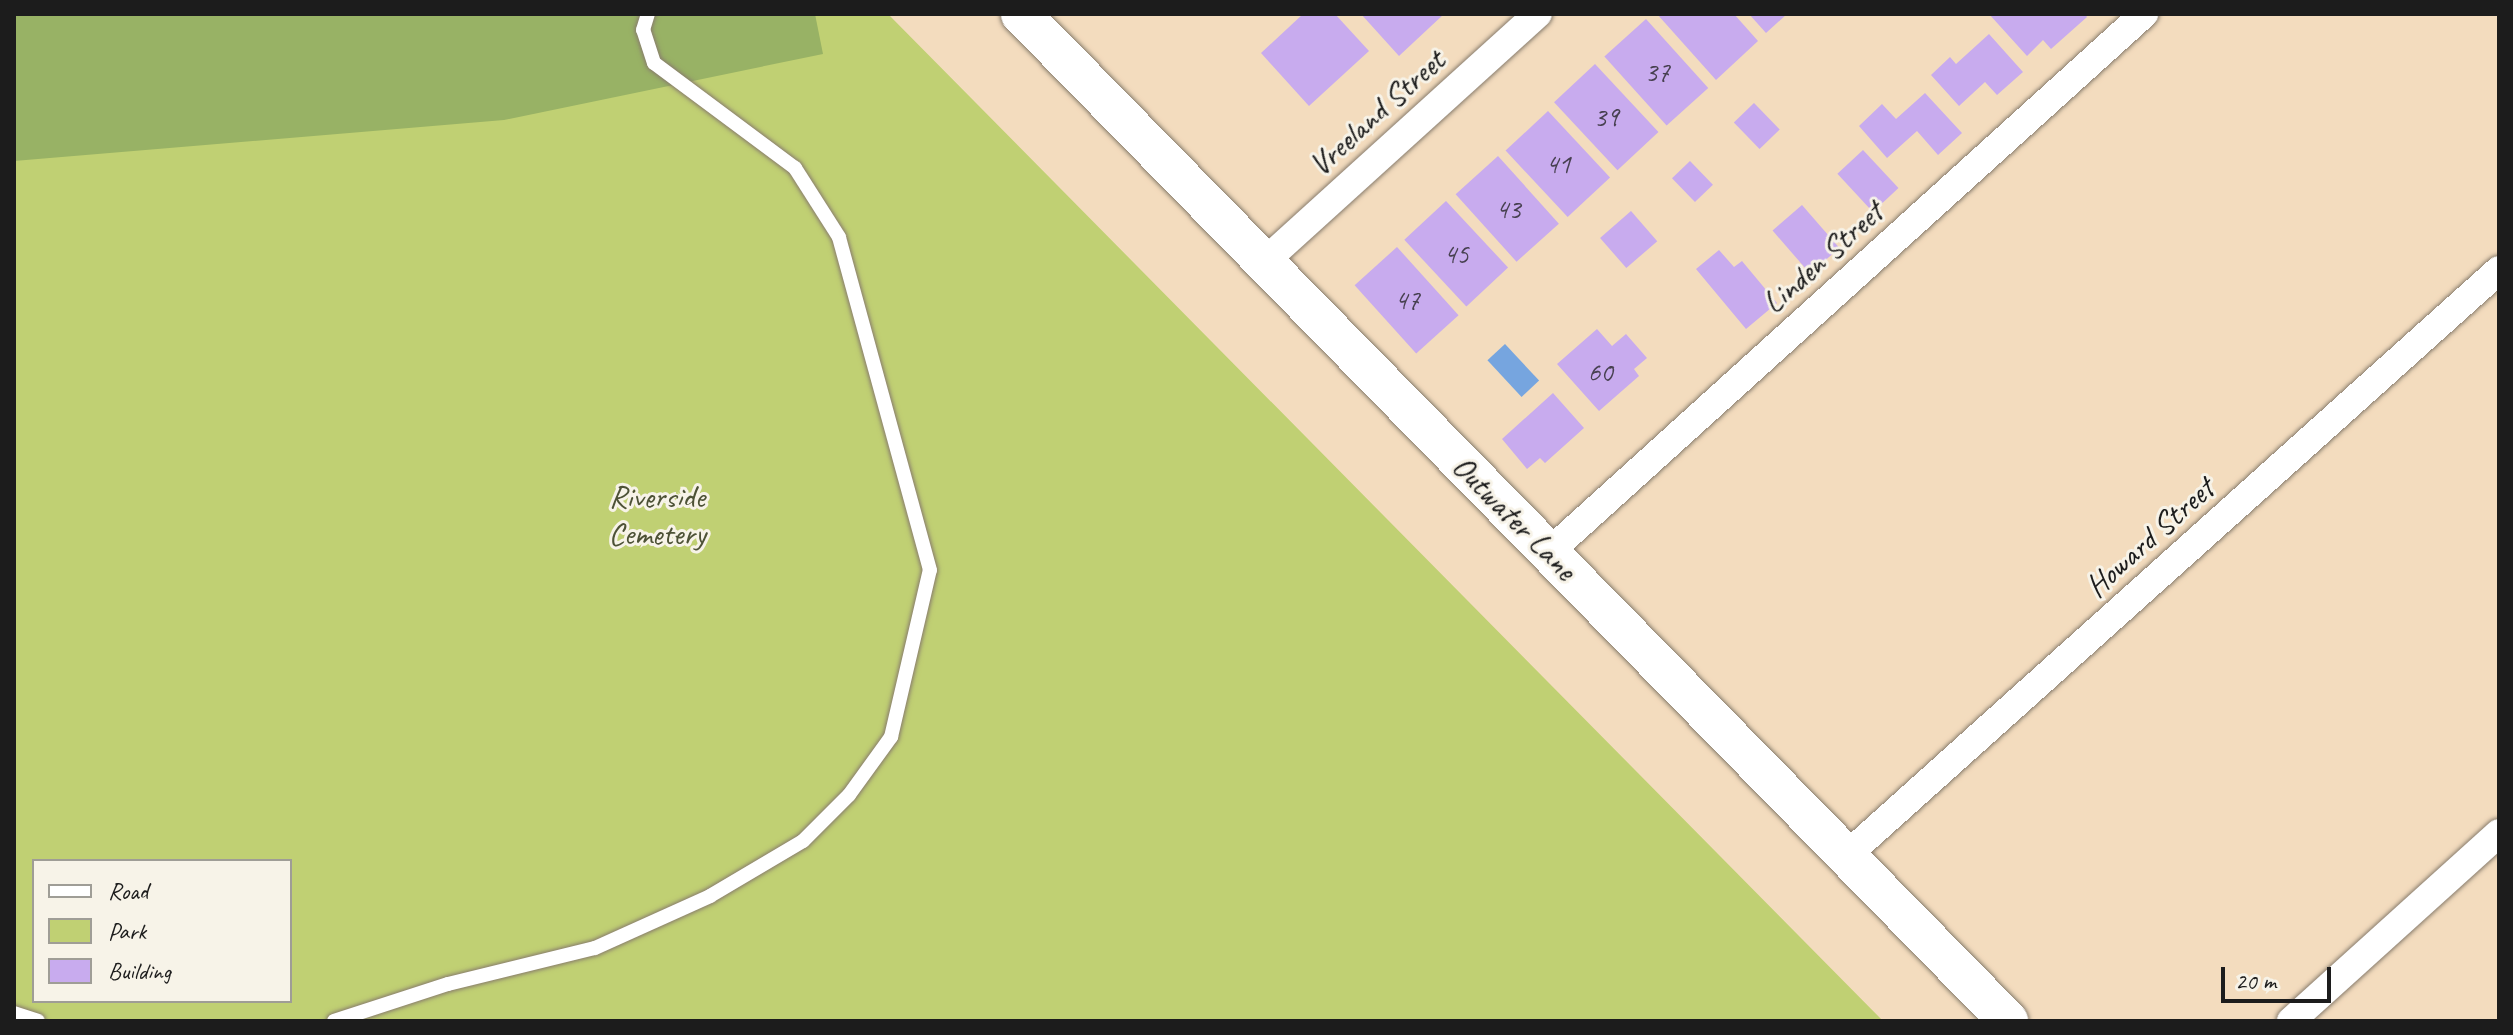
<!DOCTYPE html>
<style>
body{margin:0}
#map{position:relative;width:2513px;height:1035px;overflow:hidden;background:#f3dcbe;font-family:Caveat,sans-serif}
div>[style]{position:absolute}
.green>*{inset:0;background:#c0d073}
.forest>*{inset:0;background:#98b265}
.water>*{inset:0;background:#76a5df;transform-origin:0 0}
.building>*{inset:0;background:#c8abee;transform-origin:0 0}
.roads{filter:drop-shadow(0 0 2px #887c6d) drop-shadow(0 0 2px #887c6d)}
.lane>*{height:14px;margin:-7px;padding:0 7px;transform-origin:7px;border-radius:7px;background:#fff}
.street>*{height:28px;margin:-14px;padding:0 14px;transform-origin:14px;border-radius:14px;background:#fff}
.secondary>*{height:40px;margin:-20px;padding:0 20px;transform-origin:20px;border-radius:20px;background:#fff}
span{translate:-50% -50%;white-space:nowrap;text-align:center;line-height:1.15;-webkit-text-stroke:6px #f7f3e8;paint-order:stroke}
.number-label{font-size:28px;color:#474050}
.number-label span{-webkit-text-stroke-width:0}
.street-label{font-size:32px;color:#1c1c1c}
.park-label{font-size:32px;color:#4d5236}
.frame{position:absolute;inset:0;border:16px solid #1c1c1c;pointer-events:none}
.legend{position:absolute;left:32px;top:859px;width:260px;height:144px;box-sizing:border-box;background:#f7f3e8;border:2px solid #9f9d96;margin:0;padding:10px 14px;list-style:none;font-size:24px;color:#1c1c1c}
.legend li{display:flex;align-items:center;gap:16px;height:40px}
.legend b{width:40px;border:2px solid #9f9d96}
.scale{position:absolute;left:2221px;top:967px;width:110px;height:36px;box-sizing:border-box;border:4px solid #1c1c1c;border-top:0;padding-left:10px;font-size:24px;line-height:28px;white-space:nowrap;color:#1c1c1c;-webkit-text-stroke:6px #f7f3e8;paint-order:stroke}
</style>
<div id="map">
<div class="green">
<div style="clip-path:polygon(evenodd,14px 14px,888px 14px,1883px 1021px,14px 1021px,14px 14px,34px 861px,290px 861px,290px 1001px,34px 1001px,34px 861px)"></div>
</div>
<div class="forest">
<div style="clip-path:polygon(14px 14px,815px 14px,823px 54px,504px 120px,14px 161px)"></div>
</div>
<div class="water">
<div style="left:1505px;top:344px;width:50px;height:24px;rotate:47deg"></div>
</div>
<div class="building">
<div style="clip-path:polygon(1303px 14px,1335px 14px,1369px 51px,1309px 106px,1261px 53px)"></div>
<div style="clip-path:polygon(1361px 14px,1444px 14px,1399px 56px)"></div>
<div style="clip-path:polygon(1657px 14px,1734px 14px,1758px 41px,1716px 80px)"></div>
<div style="clip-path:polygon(1749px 14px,1787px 14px,1766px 33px)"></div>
<div style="clip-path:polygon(1989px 14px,2085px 14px,2087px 17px,2051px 49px,2043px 40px,2027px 56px)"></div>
<div style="left:1646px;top:19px;width:93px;height:56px;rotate:48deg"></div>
<div style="clip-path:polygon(1989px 34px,2023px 72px,1997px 95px,1985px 82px,1959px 106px,1931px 75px,1950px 57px,1956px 64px)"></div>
<div style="left:1595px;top:64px;width:93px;height:56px;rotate:47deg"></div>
<div style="clip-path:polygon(1925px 93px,1962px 133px,1938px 155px,1917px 131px,1887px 158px,1859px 126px,1882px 104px,1896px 119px)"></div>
<div style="left:1754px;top:103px;width:37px;height:28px;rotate:46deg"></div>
<div style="left:1548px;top:111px;width:91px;height:58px;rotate:47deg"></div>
<div style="left:1863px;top:150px;width:52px;height:35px;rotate:47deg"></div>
<div style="left:1498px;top:156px;width:91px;height:57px;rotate:48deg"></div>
<div style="left:1690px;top:161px;width:33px;height:25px;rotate:46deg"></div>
<div style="left:1446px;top:201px;width:91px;height:57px;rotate:47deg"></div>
<div style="left:1802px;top:205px;width:57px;height:39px;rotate:49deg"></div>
<div style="left:1631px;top:211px;width:40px;height:41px;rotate:49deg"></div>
<div style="left:1397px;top:247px;width:92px;height:57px;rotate:48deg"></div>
<div style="clip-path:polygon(1719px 250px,1734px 267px,1742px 261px,1777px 303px,1746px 329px,1696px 269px)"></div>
<div style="clip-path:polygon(1597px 329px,1612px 346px,1626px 334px,1647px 358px,1634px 369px,1639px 376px,1599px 411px,1557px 364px)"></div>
<div style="clip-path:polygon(1553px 393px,1584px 428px,1545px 463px,1540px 458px,1527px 469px,1502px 439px)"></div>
</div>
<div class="roads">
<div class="lane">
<div style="left:14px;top:1013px;width:25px;rotate:18deg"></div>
<div style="left:334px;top:1021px;width:120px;rotate:-18deg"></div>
<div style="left:448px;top:984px;width:151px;rotate:-13.8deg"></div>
<div style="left:595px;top:948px;width:126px;rotate:-24.3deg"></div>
<div style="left:710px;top:896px;width:108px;rotate:-30.6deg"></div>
<div style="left:803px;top:841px;width:65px;rotate:-45deg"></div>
<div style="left:849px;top:795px;width:72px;rotate:-54.1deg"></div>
<div style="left:891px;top:737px;width:171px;rotate:-76.9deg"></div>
<div style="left:930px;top:570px;width:345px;rotate:-105.3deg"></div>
<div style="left:839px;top:237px;width:82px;rotate:-122.5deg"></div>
<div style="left:795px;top:168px;width:176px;rotate:-143.3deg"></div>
<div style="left:654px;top:63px;width:35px;rotate:-108deg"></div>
<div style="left:643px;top:30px;width:17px;rotate:-73deg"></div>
</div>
<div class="street">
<div style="left:1263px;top:263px;width:371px;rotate:-42.2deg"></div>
<div style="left:1548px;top:553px;width:804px;rotate:-42.13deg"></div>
<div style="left:1846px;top:856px;width:877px;rotate:-41.9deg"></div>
<div style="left:2291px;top:1021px;width:280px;rotate:-42.1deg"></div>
</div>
<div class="secondary">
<div style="left:1021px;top:14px;width:1410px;rotate:45.57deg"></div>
</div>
</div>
<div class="number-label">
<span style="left:1657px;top:72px">37</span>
<span style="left:1606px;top:117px">39</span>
<span style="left:1558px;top:164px">41</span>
<span style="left:1508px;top:209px">43</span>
<span style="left:1456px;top:254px">45</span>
<span style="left:1407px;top:300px">47</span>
<span style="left:1600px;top:372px">60</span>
</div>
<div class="street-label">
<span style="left:1377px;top:113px;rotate:-42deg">Vreeland Street</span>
<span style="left:1823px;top:258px;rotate:-42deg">Linden Street</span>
<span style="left:1514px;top:518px;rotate:45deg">Outwater Lane</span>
<span style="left:2150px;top:538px;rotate:-42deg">Howard Street</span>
</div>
<div class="park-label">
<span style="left:657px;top:516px">Riverside<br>Cemetery</span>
</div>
<div class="frame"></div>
<ul class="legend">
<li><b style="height:10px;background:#fff"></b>Road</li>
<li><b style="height:22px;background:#c0d073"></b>Park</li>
<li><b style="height:22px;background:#c8abee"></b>Building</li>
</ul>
<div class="scale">20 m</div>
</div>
